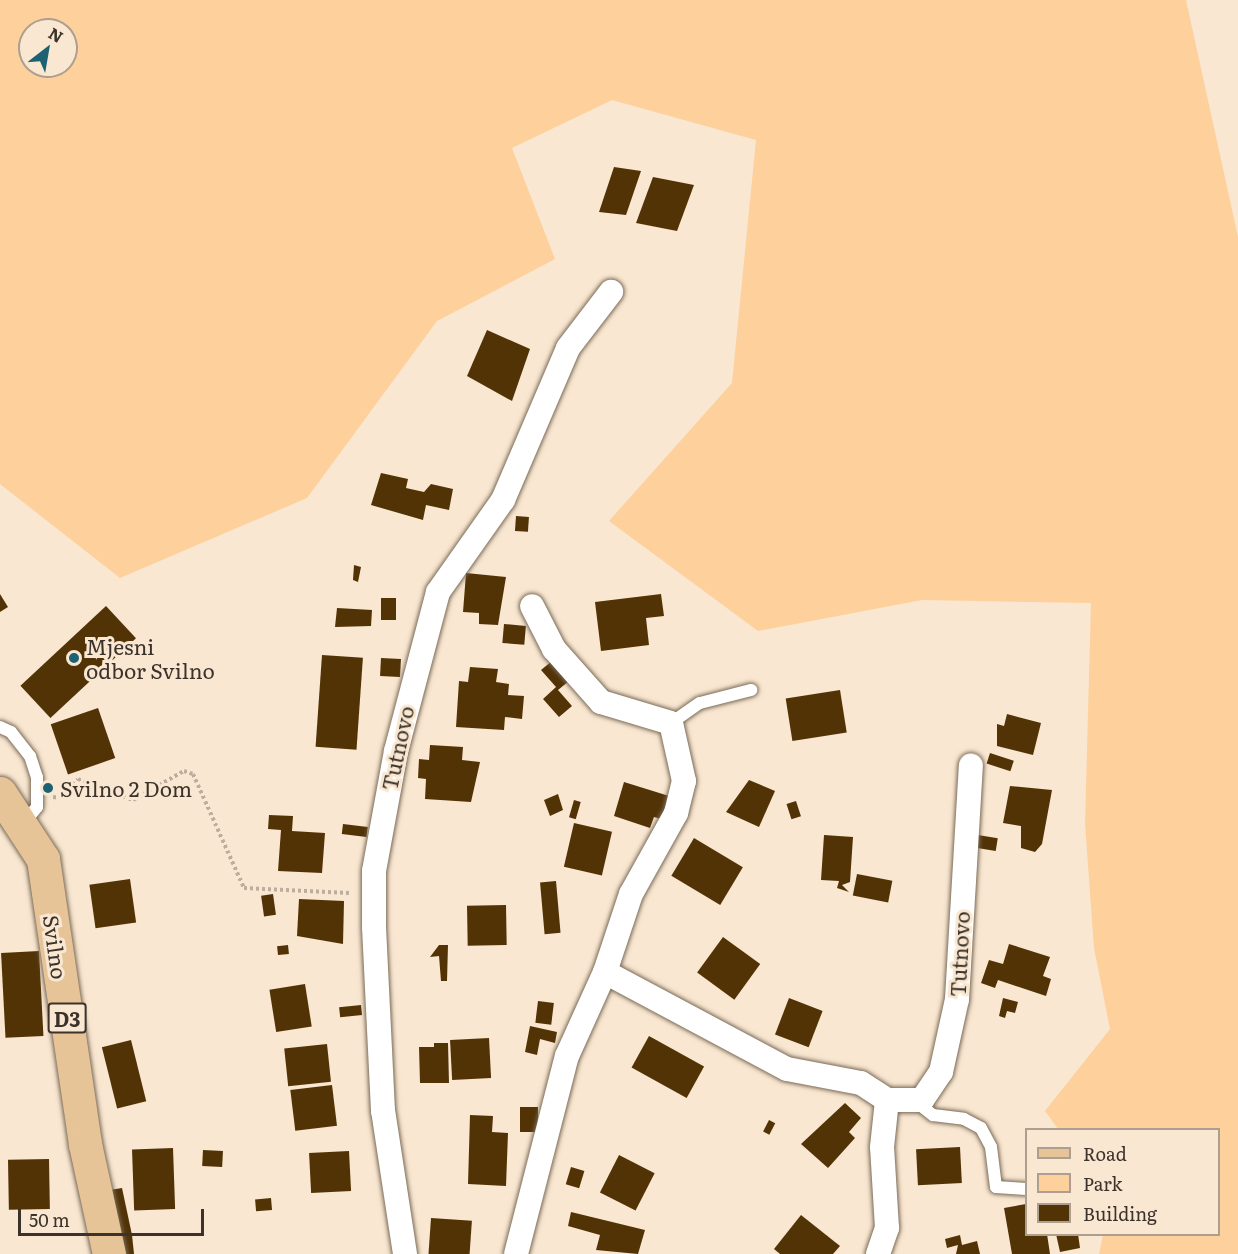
<!DOCTYPE html>
<style>
body{margin:0}
#map{position:relative;width:1238px;height:1254px;overflow:hidden;background:#f9e7d1;font-family:Literata,serif}
div>[style]{position:absolute}
.green>*{inset:0;background:#fdd09c}
.building>*{inset:0;background:#523306;transform-origin:0 0}
.path>*{height:4px;margin-top:-2px;transform-origin:0;background:repeating-linear-gradient(90deg,#bcad9c 0 3px,transparent 0 6px)}
.roads{filter:drop-shadow(0 0 2px #7a6a57) drop-shadow(0 0 2px #7a6a57)}
.service>*{height:12px;margin:-6px;padding:0 6px;transform-origin:6px;border-radius:6px;background:#fff}
.minor>*{height:24px;margin:-12px;padding:0 12px;transform-origin:12px;border-radius:12px;background:#fff}
.primary>*{height:33px;margin:-16.5px;padding:0 16.5px;transform-origin:16.5px;border-radius:16.5px;background:#e7c497}
.dots>*{width:16px;height:16px;translate:-50% -50%;box-sizing:border-box;border:3px solid #f9e7d1;border-radius:50%}
span{translate:-50% -50%;white-space:nowrap;text-align:center;line-height:1.15;-webkit-text-stroke:6px #f9e7d1;paint-order:stroke}
.shield-label span{padding:2px 4px;background:#f9e7d1;border:2px solid;border-radius:4px;-webkit-text-stroke-width:0}
.shield-label{font-size:20px;color:#3b332b;font-weight:700}
.poi-label{font-size:21px;color:#3b332b}
.left{translate:0 -50%;text-align:left}
.street-label{font-size:21px;color:#3b332b}
.legend{position:absolute;left:1025px;top:1128px;width:195px;height:108px;box-sizing:border-box;background:#f9e7d1;border:2px solid #ad9f8f;margin:0;padding:8px 10px;list-style:none;font-size:18px;color:#3b332b}
.legend li{display:flex;align-items:center;gap:12px;height:30px}
.legend b{width:30px;border:2px solid #ad9f8f}
.north{position:absolute;left:18px;top:18px;width:60px;height:60px;box-sizing:border-box;background:#f9e7d1;border:2px solid #ad9f8f;border-radius:50%;rotate:31deg;font-size:16px;font-weight:700;line-height:24px;text-align:center;color:#3b332b}
.north::after{content:'';display:block;margin:auto;width:21px;height:27px;background:#1c6273;clip-path:polygon(50% 0,100% 100%,50% 72%,0 100%)}
.scale{position:absolute;left:18px;top:1209px;width:186px;height:27px;box-sizing:border-box;border:3px solid #3b332b;border-top:0;padding-left:8px;font-size:18px;line-height:21px;white-space:nowrap;color:#3b332b;-webkit-text-stroke:4px #f9e7d1;paint-order:stroke}
</style>
<div id="map">
<div class="green">
<div style="clip-path:polygon(evenodd,0 0,1186px 0,1238px 237px,1238px 1254px,1099px 1254px,1103px 1235px,1218px 1234px,1218px 1130px,1058px 1129px,1045px 1111px,1110px 1029px,1094px 948px,1085px 824px,1091px 603px,922px 600px,758px 631px,609px 521px,732px 383px,756px 140px,612px 100px,512px 148px,555px 259px,437px 321px,307px 498px,120px 578px,0 484px,0 0,30px 30px,66px 30px,66px 66px,30px 66px,30px 30px)"></div>
</div>
<div class="building">
<div style="clip-path:polygon(614px 167px,641px 171px,626px 215px,599px 212px)"></div>
<div style="clip-path:polygon(653px 177px,694px 185px,677px 231px,636px 223px)"></div>
<div style="clip-path:polygon(487px 330px,530px 349px,512px 401px,467px 376px)"></div>
<div style="clip-path:polygon(381px 473px,408px 479px,406px 488px,424px 492px,431px 484px,453px 489px,449px 510px,426px 505px,423px 520px,371px 505px)"></div>
<div style="left:516px;top:516px;width:13px;height:15px;rotate:4deg"></div>
<div style="clip-path:polygon(354px 565px,361px 567px,358px 582px,353px 580px)"></div>
<div style="clip-path:polygon(466px 573px,506px 577px,498px 625px,479px 624px,479px 613px,463px 612px)"></div>
<div style="clip-path:polygon(0 594px,8px 607px,0 612px)"></div>
<div style="clip-path:polygon(661px 594px,664px 616px,646px 618px,649px 645px,601px 651px,595px 602px)"></div>
<div style="left:381px;top:598px;width:15px;height:22px"></div>
<div style="left:106px;top:606px;width:44px;height:117px;rotate:47deg"></div>
<div style="clip-path:polygon(337px 608px,372px 610px,371px 626px,335px 627px)"></div>
<div style="left:504px;top:624px;width:22px;height:19px;rotate:5deg"></div>
<div style="left:322px;top:655px;width:41px;height:92px;rotate:4deg"></div>
<div style="left:381px;top:658px;width:20px;height:18px;rotate:3deg"></div>
<div style="clip-path:polygon(552px 661px,569px 681px,558px 690px,572px 706px,559px 717px,543px 699px,556px 687px,541px 670px)"></div>
<div style="clip-path:polygon(470px 667px,498px 669px,496px 682px,509px 684px,508px 695px,524px 696px,522px 719px,505px 717px,504px 730px,456px 727px,459px 681px,468px 682px)"></div>
<div style="left:840px;top:690px;width:43px;height:55px;rotate:81deg"></div>
<div style="left:98px;top:708px;width:53px;height:50px;rotate:71deg"></div>
<div style="clip-path:polygon(1007px 714px,1041px 723px,1033px 755px,997px 746px,997px 724px,1004px 726px)"></div>
<div style="clip-path:polygon(430px 745px,463px 747px,462px 760px,480px 762px,471px 802px,425px 799px,426px 779px,418px 778px,419px 759px,429px 760px)"></div>
<div style="left:990px;top:753px;width:25px;height:11px;rotate:18deg"></div>
<div style="clip-path:polygon(749px 780px,775px 791px,759px 827px,726px 812px)"></div>
<div style="clip-path:polygon(624px 782px,669px 796px,661px 819px,654px 817px,650px 828px,614px 816px)"></div>
<div style="clip-path:polygon(1010px 786px,1052px 790px,1042px 844px,1035px 852px,1021px 848px,1021px 826px,1003px 823px)"></div>
<div style="clip-path:polygon(558px 794px,563px 810px,550px 816px,544px 800px)"></div>
<div style="left:574px;top:800px;width:7px;height:18px;rotate:16deg"></div>
<div style="left:796px;top:801px;width:16px;height:10px;rotate:72deg"></div>
<div style="clip-path:polygon(269px 815px,293px 816px,292px 831px,325px 833px,322px 873px,278px 871px,281px 830px,268px 829px)"></div>
<div style="left:574px;top:823px;width:39px;height:45px;rotate:13deg"></div>
<div style="left:343px;top:824px;width:25px;height:10px;rotate:7deg"></div>
<div style="clip-path:polygon(824px 835px,853px 837px,850px 882px,842px 885px,849px 892px,837px 888px,839px 881px,821px 880px)"></div>
<div style="left:978px;top:835px;width:20px;height:13px;rotate:9deg"></div>
<div style="left:694px;top:838px;width:57px;height:44px;rotate:31deg"></div>
<div style="left:857px;top:874px;width:36px;height:22px;rotate:11deg"></div>
<div style="left:130px;top:879px;width:44px;height:41px;rotate:82deg"></div>
<div style="left:556px;top:881px;width:52px;height:16px;rotate:85deg"></div>
<div style="left:273px;top:894px;width:21px;height:12px;rotate:82deg"></div>
<div style="clip-path:polygon(299px 899px,344px 901px,343px 944px,297px 936px)"></div>
<div style="left:506px;top:905px;width:40px;height:39px;rotate:89deg"></div>
<div style="left:723px;top:937px;width:46px;height:44px;rotate:36deg"></div>
<div style="clip-path:polygon(1009px 944px,1050px 957px,1043px 976px,1051px 979px,1046px 996px,998px 980px,995px 988px,981px 983px,989px 960px,1003px 964px)"></div>
<div style="left:288px;top:945px;width:9px;height:11px;rotate:84deg"></div>
<div style="clip-path:polygon(439px 945px,448px 945px,447px 981px,441px 981px,439px 956px,430px 957px)"></div>
<div style="left:39px;top:951px;width:85px;height:38px;rotate:87deg"></div>
<div style="left:305px;top:984px;width:43px;height:36px;rotate:81deg"></div>
<div style="left:789px;top:998px;width:36px;height:39px;rotate:21deg"></div>
<div style="clip-path:polygon(1003px 998px,1018px 1002px,1015px 1013px,1007px 1011px,1005px 1018px,999px 1016px)"></div>
<div style="left:538px;top:1001px;width:16px;height:22px;rotate:7deg"></div>
<div style="left:361px;top:1005px;width:10px;height:22px;rotate:84deg"></div>
<div style="clip-path:polygon(530px 1026px,557px 1032px,555px 1043px,540px 1039px,537px 1055px,525px 1052px)"></div>
<div style="left:649px;top:1036px;width:63px;height:36px;rotate:29deg"></div>
<div style="left:489px;top:1038px;width:40px;height:39px;rotate:87deg"></div>
<div style="left:131px;top:1040px;width:63px;height:30px;rotate:76deg"></div>
<div style="clip-path:polygon(434px 1043px,448px 1043px,449px 1083px,420px 1083px,419px 1047px,434px 1047px)"></div>
<div style="left:327px;top:1044px;width:38px;height:43px;rotate:84deg"></div>
<div style="left:332px;top:1085px;width:41px;height:42px;rotate:83deg"></div>
<div style="clip-path:polygon(845px 1103px,861px 1118px,849px 1132px,855px 1138px,828px 1168px,801px 1144px)"></div>
<div style="left:520px;top:1107px;width:18px;height:25px"></div>
<div style="clip-path:polygon(470px 1115px,493px 1116px,492px 1132px,508px 1133px,506px 1186px,468px 1184px)"></div>
<div style="left:769px;top:1120px;width:7px;height:13px;rotate:27deg"></div>
<div style="left:960px;top:1147px;width:36px;height:44px;rotate:87deg"></div>
<div style="left:173px;top:1148px;width:61px;height:41px;rotate:88deg"></div>
<div style="left:203px;top:1150px;width:20px;height:16px;rotate:3deg"></div>
<div style="left:349px;top:1151px;width:40px;height:40px;rotate:87deg"></div>
<div style="left:619px;top:1155px;width:40px;height:42px;rotate:27deg"></div>
<div style="left:49px;top:1159px;width:50px;height:41px;rotate:89deg"></div>
<div style="left:571px;top:1167px;width:14px;height:18px;rotate:17deg"></div>
<div style="clip-path:polygon(122px 1188px,132px 1235px,134px 1254px,124px 1254px,110px 1190px)"></div>
<div style="left:271px;top:1198px;width:12px;height:16px;rotate:85deg"></div>
<div style="clip-path:polygon(1026px 1204px,1026px 1234px,1047px 1234px,1050px 1254px,1012px 1254px,1004px 1208px)"></div>
<div style="clip-path:polygon(571px 1212px,645px 1230px,638px 1254px,596px 1250px,600px 1235px,568px 1226px)"></div>
<div style="clip-path:polygon(801px 1215px,840px 1246px,833px 1254px,780px 1254px,774px 1249px)"></div>
<div style="left:431px;top:1218px;width:41px;height:36px;rotate:4deg"></div>
<div style="clip-path:polygon(1056px 1234px,1078px 1234px,1080px 1248px,1060px 1252px)"></div>
<div style="clip-path:polygon(960px 1235px,962px 1245px,977px 1241px,980px 1254px,956px 1254px,958px 1245px,947px 1248px,945px 1239px)"></div>
</div>
<div class="path">
<div style="left:53px;top:797px;width:8px;rotate:7deg"></div>
<div style="left:61px;top:798px;width:25px;rotate:-48deg"></div>
<div style="left:78px;top:779px;width:59px;rotate:20.9deg"></div>
<div style="left:133px;top:800px;width:59px;rotate:-29.6deg"></div>
<div style="left:184px;top:771px;width:9px;rotate:18deg"></div>
<div style="left:193px;top:774px;width:125px;rotate:65.9deg"></div>
<div style="left:244px;top:888px;width:105px;rotate:2.7deg"></div>
</div>
<div class="roads">
<div class="service">
<div style="left:671px;top:723px;width:35px;rotate:-35deg"></div>
<div style="left:700px;top:703px;width:53px;rotate:-14.3deg"></div>
<div style="left:0;top:727px;width:12px;rotate:24deg"></div>
<div style="left:11px;top:732px;width:31px;rotate:52deg"></div>
<div style="left:30px;top:756px;width:22px;rotate:72deg"></div>
<div style="left:37px;top:777px;width:30px;rotate:90deg"></div>
<div style="left:37px;top:807px;width:21px;rotate:129deg"></div>
<div style="left:915px;top:1101px;width:23px;rotate:38deg"></div>
<div style="left:933px;top:1115px;width:31px;rotate:7deg"></div>
<div style="left:964px;top:1119px;width:19px;rotate:28deg"></div>
<div style="left:981px;top:1128px;width:21px;rotate:62deg"></div>
<div style="left:991px;top:1147px;width:40px;rotate:82.9deg"></div>
<div style="left:996px;top:1187px;width:30px;rotate:4deg"></div>
</div>
<div class="minor">
<div style="left:605px;top:972px;width:206px;rotate:28.1deg"></div>
<div style="left:787px;top:1069px;width:75px;rotate:10.7deg"></div>
<div style="left:861px;top:1083px;width:31px;rotate:33deg"></div>
<div style="left:887px;top:1100px;width:35px"></div>
<div style="left:922px;top:1100px;width:34px;rotate:-56deg"></div>
<div style="left:941px;top:1072px;width:75px;rotate:-77.6deg"></div>
<div style="left:957px;top:999px;width:234px;rotate:-86.6deg"></div>
<div style="left:405px;top:1254px;width:145px;rotate:-98.7deg"></div>
<div style="left:383px;top:1111px;width:184px;rotate:-92.8deg"></div>
<div style="left:374px;top:927px;width:56px;rotate:-90deg"></div>
<div style="left:374px;top:871px;width:122px;rotate:-79.6deg"></div>
<div style="left:396px;top:751px;width:164px;rotate:-75.2deg"></div>
<div style="left:438px;top:592px;width:113px;rotate:-54.8deg"></div>
<div style="left:503px;top:500px;width:165px;rotate:-66.8deg"></div>
<div style="left:568px;top:348px;width:71px;rotate:-52.5deg"></div>
<div style="left:516px;top:1254px;width:204px;rotate:-75.6deg"></div>
<div style="left:567px;top:1056px;width:92px;rotate:-65.7deg"></div>
<div style="left:605px;top:972px;width:82px;rotate:-71.6deg"></div>
<div style="left:631px;top:894px;width:93px;rotate:-60.9deg"></div>
<div style="left:676px;top:813px;width:33px;rotate:-76deg"></div>
<div style="left:684px;top:781px;width:59px;rotate:-102.6deg"></div>
<div style="left:671px;top:723px;width:73px;rotate:-163.3deg"></div>
<div style="left:601px;top:702px;width:71px;rotate:-131.6deg"></div>
<div style="left:554px;top:649px;width:48px;rotate:-117.1deg"></div>
<div style="left:878px;top:1254px;width:28px;rotate:-71deg"></div>
<div style="left:887px;top:1228px;width:81px;rotate:-93.5deg"></div>
<div style="left:882px;top:1147px;width:47px;rotate:-83.9deg"></div>
</div>
<div class="primary">
<div style="left:0;top:793px;width:79px;rotate:56.9deg"></div>
<div style="left:43px;top:859px;width:288px;rotate:81.6deg"></div>
<div style="left:85px;top:1144px;width:113px;rotate:77.7deg"></div>
</div>
</div>
<div class="dots">
<div style="left:74px;top:658px;background:#1c6273"></div>
<div style="left:48px;top:788px;background:#1c6273"></div>
</div>
<div class="shield-label">
<span style="left:67px;top:1018px">D3</span>
</div>
<div class="poi-label">
<span class="left" style="left:86px;top:658px">Mjesni<br>odbor Svilno</span>
<span class="left" style="left:60px;top:788px">Svilno 2 Dom</span>
</div>
<div class="street-label">
<span style="left:397px;top:748px;rotate:-78deg">Tutnovo</span>
<span style="left:56px;top:947px;rotate:82deg">Svilno</span>
<span style="left:959px;top:954px;rotate:-87deg">Tutnovo</span>
</div>
<ul class="legend">
<li><b style="height:8px;background:#e7c497"></b>Road</li>
<li><b style="height:16px;background:#fdd09c"></b>Park</li>
<li><b style="height:16px;background:#523306"></b>Building</li>
</ul>
<div class="north">N</div>
<div class="scale">50 m</div>
</div>
